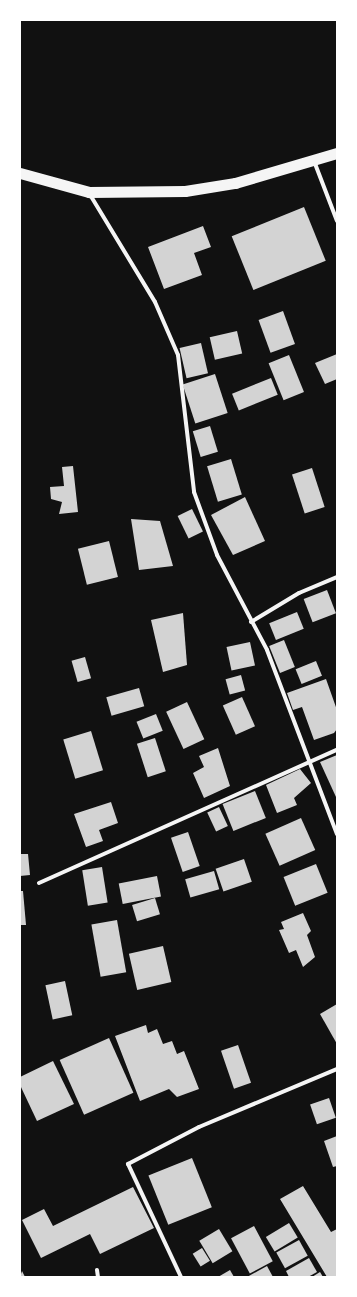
<!DOCTYPE html>
<style>
body{margin:0}
#map{position:relative;width:357px;height:1297px;overflow:hidden;background:#111;font-family:Commissioner,sans-serif}
div>[style]{position:absolute}
.building>*{inset:0;background:#d3d3d3;transform-origin:0 0}
.minor>*{height:4px;margin:-2px;padding:0 2px;transform-origin:2px;border-radius:2px;background:#f5f5f5}
.trunk>*{height:11px;margin:-5.5px;padding:0 5.5px;transform-origin:5.5px;border-radius:5.5px;background:#f5f5f5}
span{translate:-50% -50%;white-space:nowrap;text-align:center;line-height:1.15;-webkit-text-stroke:3.5px #fff;paint-order:stroke}
.frame{position:absolute;inset:0;border:21px solid #fff;pointer-events:none}
</style>
<div id="map">
<div class="building">
<div style="left:304px;top:207px;width:58px;height:78px;rotate:68deg"></div>
<div style="clip-path:polygon(203px 226px,211px 247px,194px 253px,202px 275px,164px 289px,148px 247px)"></div>
<div style="left:283px;top:311px;width:35px;height:26px;rotate:70deg"></div>
<div style="left:237px;top:331px;width:23px;height:28px;rotate:77deg"></div>
<div style="left:201px;top:343px;width:31px;height:22px;rotate:77deg"></div>
<div style="clip-path:polygon(337px 354px,337px 379px,325px 384px,315px 363px)"></div>
<div style="left:289px;top:355px;width:40px;height:22px;rotate:68deg"></div>
<div style="left:215px;top:374px;width:41px;height:34px;rotate:72deg"></div>
<div style="left:271px;top:378px;width:18px;height:42px;rotate:68deg"></div>
<div style="left:210px;top:426px;width:27px;height:18px;rotate:73deg"></div>
<div style="left:231px;top:459px;width:37px;height:25px;rotate:73deg"></div>
<div style="clip-path:polygon(73px 466px,78px 512px,59px 514px,62px 502px,51px 499px,50px 487px,64px 486px,62px 467px)"></div>
<div style="left:312px;top:468px;width:41px;height:21px;rotate:72deg"></div>
<div style="clip-path:polygon(245px 497px,265px 541px,233px 555px,211px 515px)"></div>
<div style="left:192px;top:509px;width:25px;height:16px;rotate:64deg"></div>
<div style="clip-path:polygon(131px 519px,160px 521px,173px 566px,139px 570px)"></div>
<div style="left:109px;top:541px;width:37px;height:32px;rotate:76deg"></div>
<div style="left:327px;top:590px;width:25px;height:25px;rotate:69deg"></div>
<div style="left:297px;top:612px;width:18px;height:30px;rotate:68deg"></div>
<div style="clip-path:polygon(183px 613px,187px 665px,163px 672px,151px 620px)"></div>
<div style="left:284px;top:640px;width:29px;height:16px;rotate:68deg"></div>
<div style="left:250px;top:642px;width:24px;height:24px;rotate:78deg"></div>
<div style="left:85px;top:657px;width:22px;height:14px;rotate:74deg"></div>
<div style="left:316px;top:661px;width:16px;height:22px;rotate:68deg"></div>
<div style="left:241px;top:675px;width:16px;height:16px;rotate:75deg"></div>
<div style="clip-path:polygon(326px 679px,337px 710px,337px 729px,334px 733px,314px 740px,302px 707px,293px 710px,287px 693px)"></div>
<div style="left:139px;top:688px;width:19px;height:34px;rotate:74deg"></div>
<div style="left:242px;top:697px;width:32px;height:21px;rotate:66deg"></div>
<div style="left:187px;top:702px;width:41px;height:23px;rotate:65deg"></div>
<div style="left:156px;top:714px;width:18px;height:21px;rotate:68deg"></div>
<div style="left:91px;top:731px;width:41px;height:29px;rotate:73deg"></div>
<div style="left:155px;top:738px;width:35px;height:19px;rotate:72deg"></div>
<div style="clip-path:polygon(218px 748px,230px 786px,204px 798px,193px 773px,204px 767px,199px 756px)"></div>
<div style="clip-path:polygon(337px 755px,337px 796px,336px 797px,320px 762px)"></div>
<div style="clip-path:polygon(300px 769px,311px 783px,294px 798px,297px 805px,277px 813px,266px 785px)"></div>
<div style="left:255px;top:791px;width:29px;height:35px;rotate:68deg"></div>
<div style="clip-path:polygon(111px 802px,118px 823px,99px 830px,103px 841px,86px 847px,74px 814px)"></div>
<div style="left:219px;top:807px;width:21px;height:13px;rotate:65deg"></div>
<div style="left:301px;top:818px;width:35px;height:39px;rotate:66deg"></div>
<div style="left:188px;top:832px;width:36px;height:18px;rotate:71deg"></div>
<div style="clip-path:polygon(20px 854px,28px 854px,30px 875px,20px 876px)"></div>
<div style="left:244px;top:859px;width:24px;height:30px;rotate:71deg"></div>
<div style="left:316px;top:864px;width:31px;height:35px;rotate:68deg"></div>
<div style="left:102px;top:867px;width:36px;height:20px;rotate:81deg"></div>
<div style="left:214px;top:871px;width:19px;height:30px;rotate:74deg"></div>
<div style="left:157px;top:876px;width:21px;height:39px;rotate:79deg"></div>
<div style="clip-path:polygon(20px 891px,23px 891px,26px 925px,20px 925px)"></div>
<div style="left:155px;top:898px;width:17px;height:24px;rotate:73deg"></div>
<div style="clip-path:polygon(303px 913px,311px 931px,307px 935px,315px 957px,303px 967px,296px 950px,289px 953px,279px 930px,284px 929px,281px 922px)"></div>
<div style="left:117px;top:920px;width:53px;height:26px;rotate:80deg"></div>
<div style="left:163px;top:946px;width:37px;height:35px;rotate:77deg"></div>
<div style="left:65px;top:981px;width:35px;height:20px;rotate:78deg"></div>
<div style="clip-path:polygon(337px 1004px,337px 1044px,320px 1014px)"></div>
<div style="clip-path:polygon(146px 1025px,148px 1033px,157px 1029px,163px 1044px,172px 1041px,177px 1054px,184px 1051px,199px 1089px,177px 1097px,169px 1089px,140px 1101px,115px 1036px)"></div>
<div style="left:109px;top:1038px;width:60px;height:54px;rotate:66deg"></div>
<div style="left:238px;top:1045px;width:40px;height:18px;rotate:71deg"></div>
<div style="clip-path:polygon(53px 1061px,74px 1104px,37px 1121px,20px 1085px,20px 1077px)"></div>
<div style="left:329px;top:1098px;width:21px;height:20px;rotate:71deg"></div>
<div style="clip-path:polygon(337px 1136px,337px 1166px,333px 1167px,324px 1141px)"></div>
<div style="left:192px;top:1158px;width:53px;height:47px;rotate:68deg"></div>
<div style="clip-path:polygon(303px 1186px,331px 1232px,337px 1229px,337px 1277px,327px 1277px,280px 1199px)"></div>
<div style="clip-path:polygon(133px 1187px,154px 1228px,100px 1254px,90px 1234px,41px 1258px,22px 1220px,44px 1209px,53px 1226px)"></div>
<div style="left:289px;top:1223px;width:17px;height:27px;rotate:59deg"></div>
<div style="left:254px;top:1226px;width:40px;height:26px;rotate:62deg"></div>
<div style="left:219px;top:1229px;width:26px;height:23px;rotate:59deg"></div>
<div style="left:299px;top:1240px;width:18px;height:26px;rotate:61deg"></div>
<div style="left:202px;top:1248px;width:15px;height:11px;rotate:58deg"></div>
<div style="clip-path:polygon(309px 1258px,317px 1272px,308px 1277px,289px 1277px,286px 1271px)"></div>
<div style="clip-path:polygon(267px 1266px,273px 1277px,247px 1277px)"></div>
<div style="clip-path:polygon(230px 1270px,234px 1277px,218px 1277px)"></div>
<div style="clip-path:polygon(22px 1271px,25px 1277px,20px 1277px)"></div>
<div style="clip-path:polygon(320px 1272px,323px 1277px,312px 1277px)"></div>
</div>
<div class="minor">
<div style="left:314px;top:161px;width:64px;rotate:69deg"></div>
<div style="left:89px;top:193px;width:127px;rotate:58.8deg"></div>
<div style="left:155px;top:302px;width:58px;rotate:66.5deg"></div>
<div style="left:178px;top:355px;width:138px;rotate:83.3deg"></div>
<div style="left:194px;top:492px;width:67px;rotate:69.9deg"></div>
<div style="left:217px;top:555px;width:107px;rotate:62.2deg"></div>
<div style="left:267px;top:650px;width:197px;rotate:69.2deg"></div>
<div style="left:251px;top:622px;width:56px;rotate:-31.1deg"></div>
<div style="left:299px;top:593px;width:41px;rotate:-22.8deg"></div>
<div style="left:39px;top:883px;width:326px;rotate:-24.1deg"></div>
<div style="left:97px;top:1270px;width:7px;rotate:82deg"></div>
<div style="left:181px;top:1277px;width:125px;rotate:-115.1deg"></div>
<div style="left:128px;top:1164px;width:80px;rotate:-27.5deg"></div>
<div style="left:199px;top:1127px;width:150px;rotate:-22.8deg"></div>
</div>
<div class="trunk">
<div style="left:20px;top:173px;width:72px;rotate:15.4deg"></div>
<div style="left:89px;top:192px;width:96px;rotate:-0.6deg"></div>
<div style="left:185px;top:191px;width:51px;rotate:-9.1deg"></div>
<div style="left:235px;top:183px;width:106px;rotate:-16.4deg"></div>
</div>
<div class="frame"></div>
</div>
